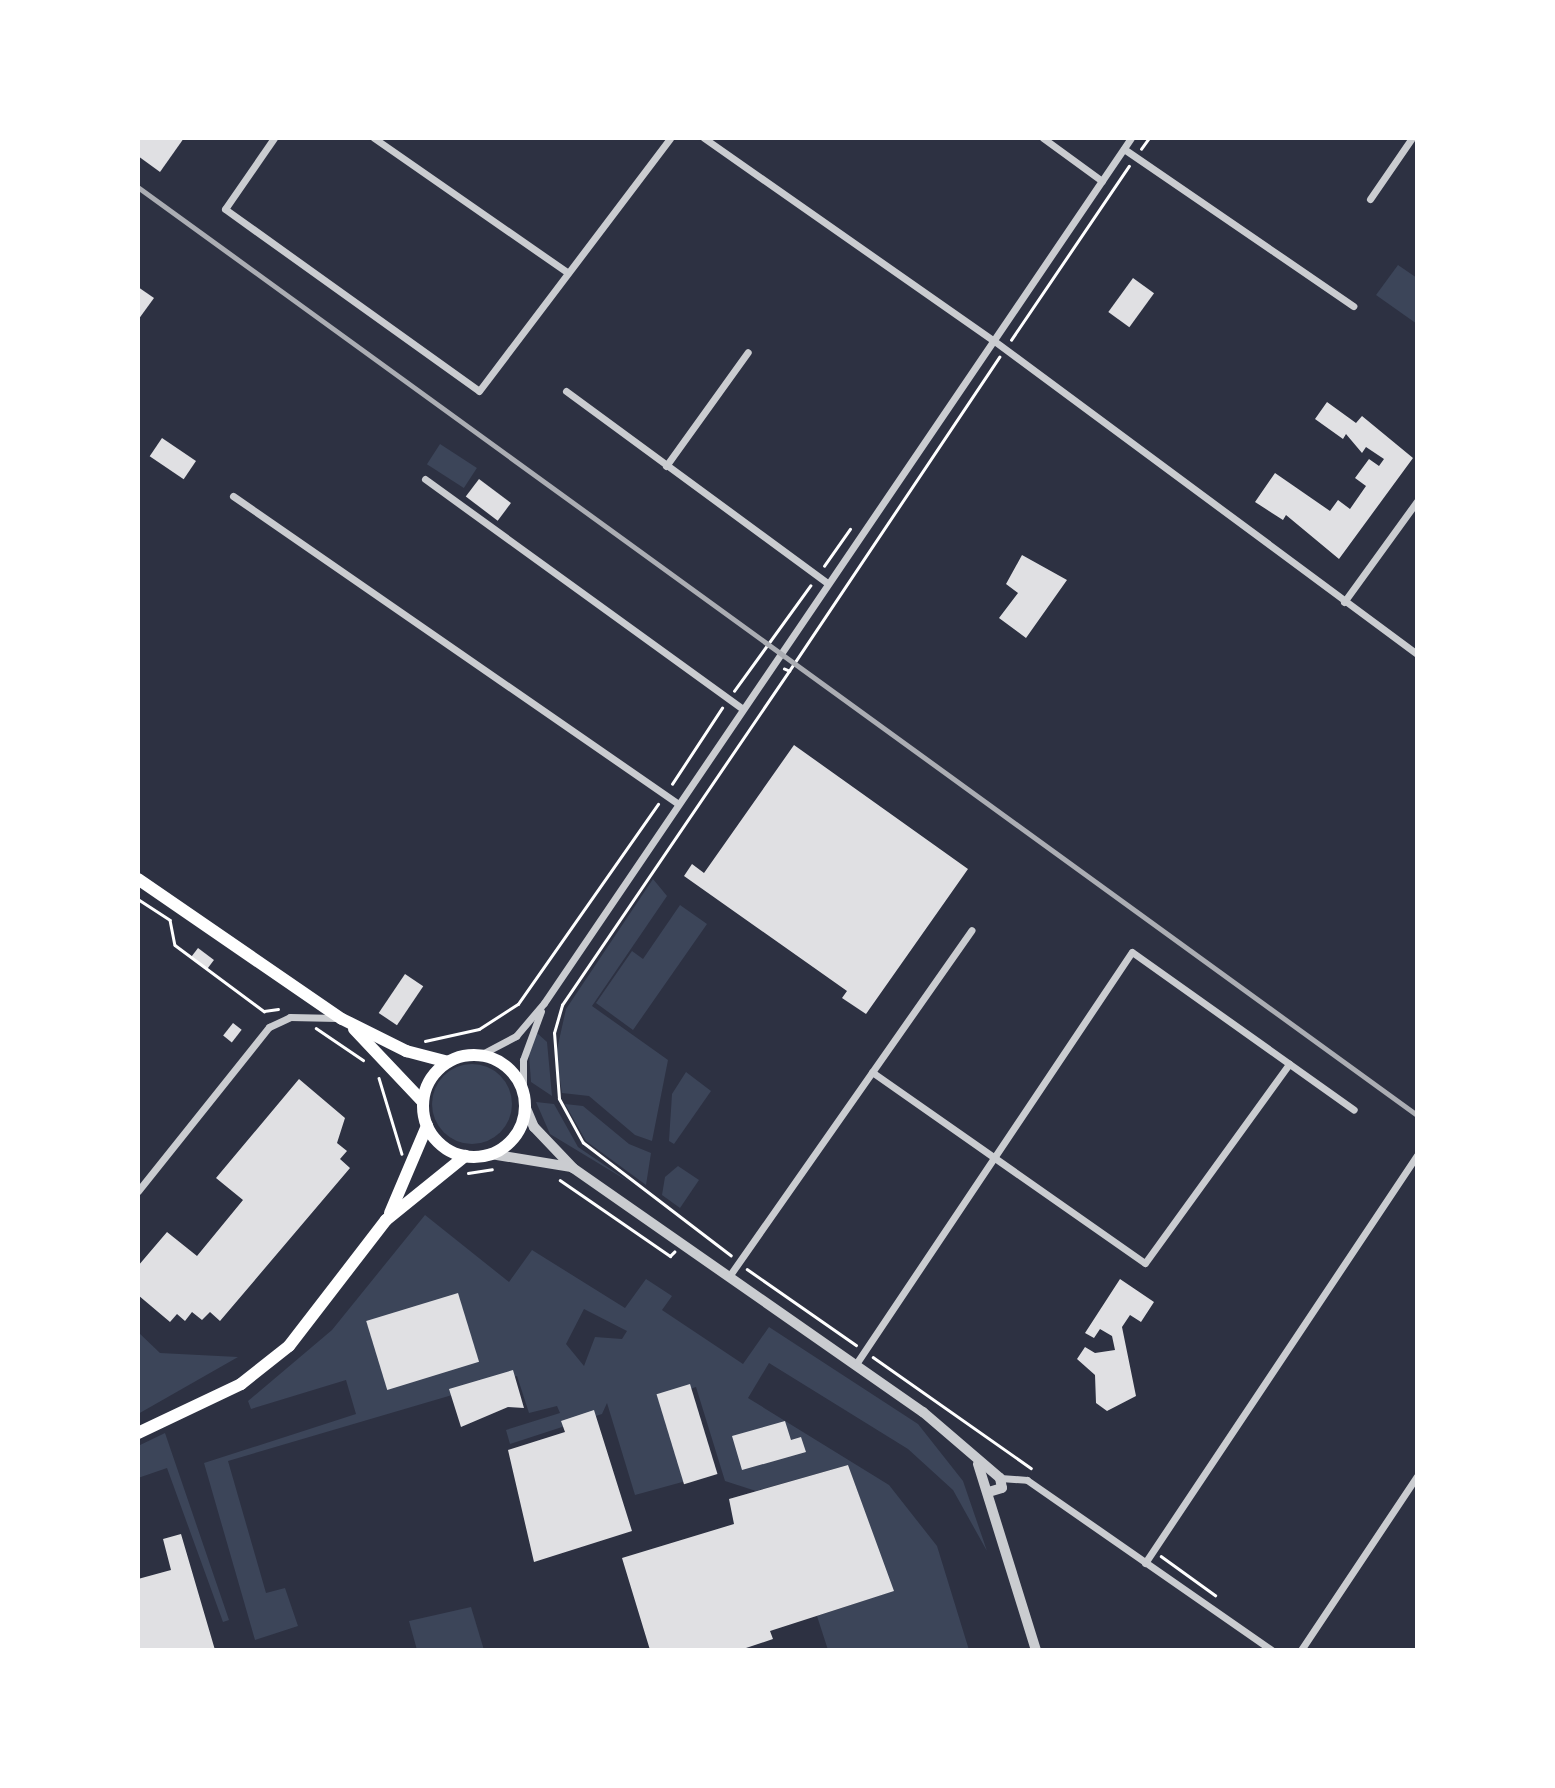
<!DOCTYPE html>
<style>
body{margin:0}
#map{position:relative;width:1555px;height:1788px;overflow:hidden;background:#2d3142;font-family:Montserrat,sans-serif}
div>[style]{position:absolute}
.green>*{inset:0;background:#3c4559;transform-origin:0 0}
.round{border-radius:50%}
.building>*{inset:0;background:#e0e0e3;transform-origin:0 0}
.path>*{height:2.5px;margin:-1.25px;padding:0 1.25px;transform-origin:1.25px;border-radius:1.25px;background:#fff}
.minor>*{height:7px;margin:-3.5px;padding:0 3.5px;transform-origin:3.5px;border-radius:3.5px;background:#caccd0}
.tertiary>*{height:10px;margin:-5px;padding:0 5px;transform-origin:5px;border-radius:5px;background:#caccd0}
.secondary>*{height:12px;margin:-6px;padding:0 6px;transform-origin:6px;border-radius:6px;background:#fff}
.secondary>.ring{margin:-6px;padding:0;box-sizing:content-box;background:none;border:12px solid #fff;border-radius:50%}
.rail>*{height:4.5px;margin:-2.25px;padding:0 2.25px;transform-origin:2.25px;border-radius:2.25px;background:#abadb3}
span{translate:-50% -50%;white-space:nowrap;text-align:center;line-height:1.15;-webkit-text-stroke:5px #fff;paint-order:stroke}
.frame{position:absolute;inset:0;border:140px solid #fff;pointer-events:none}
</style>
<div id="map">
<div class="green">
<div style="clip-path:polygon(1398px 265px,1417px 278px,1417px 324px,1376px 295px)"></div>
<div style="left:440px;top:444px;width:44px;height:24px;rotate:33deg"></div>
<div style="clip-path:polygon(653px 879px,667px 896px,592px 1006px,668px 1060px,652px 1141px,635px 1135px,589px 1096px,562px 1093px,556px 1054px,566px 1009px)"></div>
<div style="clip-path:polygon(680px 905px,707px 924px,633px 1030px,596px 1003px,632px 951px,643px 959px)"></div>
<div style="clip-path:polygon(537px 1033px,547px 1042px,552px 1096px,531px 1082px,529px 1054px)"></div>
<div class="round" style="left:432px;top:1064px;width:80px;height:80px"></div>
<div style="clip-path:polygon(686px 1072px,711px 1091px,674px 1144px,669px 1141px,672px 1094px)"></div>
<div style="clip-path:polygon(536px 1102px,554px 1104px,578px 1147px,631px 1183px,550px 1134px)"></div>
<div style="clip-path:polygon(565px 1104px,583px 1106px,629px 1144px,651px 1153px,646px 1185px,586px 1141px)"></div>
<div style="clip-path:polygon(678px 1166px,699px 1180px,680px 1208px,662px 1195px,665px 1177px)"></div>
<div style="clip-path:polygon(evenodd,425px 1215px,509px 1282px,532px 1250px,625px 1308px,646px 1279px,672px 1296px,662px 1310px,743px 1364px,769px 1327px,918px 1424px,963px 1481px,987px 1551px,953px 1490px,908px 1449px,769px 1363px,748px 1398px,889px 1485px,937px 1546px,969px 1650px,828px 1650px,817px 1616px,893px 1591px,848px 1465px,756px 1491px,725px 1481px,696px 1387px,661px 1398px,686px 1481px,635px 1495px,607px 1403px,602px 1414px,510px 1444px,506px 1430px,560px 1413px,557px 1406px,529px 1413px,517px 1376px,228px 1461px,266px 1593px,285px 1588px,298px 1626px,255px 1640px,204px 1463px,356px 1414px,346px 1380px,251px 1409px,248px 1401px,332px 1330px,425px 1215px,584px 1309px,627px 1331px,622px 1339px,595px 1337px,584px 1366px,566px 1344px,584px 1309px)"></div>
<div style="clip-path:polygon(138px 1332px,160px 1353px,238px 1357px,138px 1414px)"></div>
<div style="clip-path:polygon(165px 1433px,229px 1620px,223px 1622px,167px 1468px,138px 1478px,138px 1446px)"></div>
<div style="clip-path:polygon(471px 1607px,484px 1650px,417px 1650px,409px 1621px)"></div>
</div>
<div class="building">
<div style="clip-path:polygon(138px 138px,184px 138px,160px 172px,138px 156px)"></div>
<div style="left:1133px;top:278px;width:26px;height:42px;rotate:36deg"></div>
<div style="clip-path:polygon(138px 287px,154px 298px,138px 320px)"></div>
<div style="clip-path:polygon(1327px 402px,1356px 423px,1362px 416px,1413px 458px,1339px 559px,1286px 515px,1283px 520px,1255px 502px,1275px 473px,1330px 511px,1338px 500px,1350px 509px,1366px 486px,1355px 478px,1369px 459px,1379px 466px,1384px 459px,1366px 447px,1362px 453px,1346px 434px,1343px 439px,1315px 419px)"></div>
<div style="left:162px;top:438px;width:41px;height:22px;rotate:34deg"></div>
<div style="left:479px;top:479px;width:40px;height:22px;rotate:37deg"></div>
<div style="clip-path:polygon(1022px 555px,1067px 580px,1026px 638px,999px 618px,1018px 593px,1006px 584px)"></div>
<div style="clip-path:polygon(794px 745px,968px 869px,866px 1014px,842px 998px,847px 991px,684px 876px,692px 864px,704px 873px)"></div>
<div style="left:198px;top:948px;width:20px;height:11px;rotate:37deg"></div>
<div style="left:405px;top:974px;width:22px;height:47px;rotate:34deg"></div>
<div style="left:233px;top:1023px;width:11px;height:16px;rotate:38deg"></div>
<div style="clip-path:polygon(299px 1079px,345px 1118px,337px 1143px,347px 1151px,340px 1159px,350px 1168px,220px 1321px,210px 1312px,202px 1320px,192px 1312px,185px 1321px,177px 1314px,170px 1322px,138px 1295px,138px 1266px,167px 1232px,197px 1256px,243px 1200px,216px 1178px)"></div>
<div style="clip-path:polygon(1120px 1279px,1154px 1302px,1141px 1322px,1130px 1315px,1122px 1327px,1136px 1396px,1107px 1411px,1096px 1403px,1095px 1375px,1077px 1359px,1085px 1347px,1095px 1353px,1115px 1350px,1112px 1336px,1100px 1329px,1094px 1338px,1085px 1333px)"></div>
<div style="left:458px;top:1293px;width:72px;height:96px;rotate:73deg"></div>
<div style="clip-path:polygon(513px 1370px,524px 1408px,508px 1407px,461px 1427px,449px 1389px)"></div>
<div style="left:690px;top:1384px;width:94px;height:35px;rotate:73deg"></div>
<div style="clip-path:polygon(594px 1410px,632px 1531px,534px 1562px,508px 1450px,565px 1432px,561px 1421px)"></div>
<div style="clip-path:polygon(785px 1421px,791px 1440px,801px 1437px,806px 1452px,742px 1470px,732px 1436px)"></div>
<div style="clip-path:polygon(848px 1465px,894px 1591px,770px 1631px,773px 1639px,740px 1650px,650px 1650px,622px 1558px,734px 1524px,729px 1499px)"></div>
<div style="clip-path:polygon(181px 1534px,215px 1650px,138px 1650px,138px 1579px,171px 1570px,163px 1539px)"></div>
</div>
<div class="path">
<div style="left:1141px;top:149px;width:14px;rotate:-54deg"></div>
<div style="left:1011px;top:340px;width:210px;rotate:-55.9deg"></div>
<div style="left:824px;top:566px;width:45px;rotate:-54.9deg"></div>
<div style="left:789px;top:671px;width:378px;rotate:-56.2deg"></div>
<div style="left:734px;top:691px;width:130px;rotate:-54.1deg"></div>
<div style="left:672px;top:784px;width:91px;rotate:-56.7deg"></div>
<div style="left:138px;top:899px;width:38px;rotate:33deg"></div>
<div style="left:170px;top:920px;width:25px;rotate:79deg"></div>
<div style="left:175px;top:945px;width:111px;rotate:36.6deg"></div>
<div style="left:264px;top:1011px;width:14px;rotate:-8deg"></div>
<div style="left:316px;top:1028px;width:57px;rotate:34.2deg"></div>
<div style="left:425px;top:1041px;width:55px;rotate:-12.5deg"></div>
<div style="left:479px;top:1029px;width:46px;rotate:-32.7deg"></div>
<div style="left:518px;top:1004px;width:244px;rotate:-55deg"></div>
<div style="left:379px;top:1078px;width:79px;rotate:73.2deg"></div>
<div style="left:468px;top:1173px;width:24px;rotate:-9deg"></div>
<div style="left:560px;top:1180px;width:134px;rotate:34.6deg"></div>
<div style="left:670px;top:1256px;width:6px;rotate:-45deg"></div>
<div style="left:731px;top:1256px;width:186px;rotate:-142.6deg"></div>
<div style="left:583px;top:1143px;width:50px;rotate:-118.6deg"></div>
<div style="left:559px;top:1099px;width:66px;rotate:-94.3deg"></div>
<div style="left:554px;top:1033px;width:29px;rotate:-74deg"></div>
<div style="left:562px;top:1005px;width:404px;rotate:-55.8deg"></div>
<div style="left:789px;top:671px;width:5px;rotate:-158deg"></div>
<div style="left:747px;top:1269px;width:133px;rotate:34.9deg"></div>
<div style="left:873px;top:1357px;width:193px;rotate:35.1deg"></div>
<div style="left:1161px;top:1556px;width:67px;rotate:35.8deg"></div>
</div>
<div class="minor">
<div style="left:274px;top:138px;width:86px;rotate:124.6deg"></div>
<div style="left:225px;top:209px;width:312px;rotate:35.6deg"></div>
<div style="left:479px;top:391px;width:317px;rotate:-52.9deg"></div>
<div style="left:374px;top:138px;width:236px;rotate:34.8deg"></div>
<div style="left:704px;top:138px;width:353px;rotate:35deg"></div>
<div style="left:993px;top:340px;width:528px;rotate:36.52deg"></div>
<div style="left:1043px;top:138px;width:73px;rotate:36.1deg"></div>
<div style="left:1124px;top:149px;width:278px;rotate:34.4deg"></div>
<div style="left:1370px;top:199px;width:74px;rotate:-55.5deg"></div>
<div style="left:566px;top:391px;width:324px;rotate:36.3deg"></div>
<div style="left:666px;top:466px;width:140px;rotate:-54.3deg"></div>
<div style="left:425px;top:479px;width:390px;rotate:35.9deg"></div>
<div style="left:233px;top:496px;width:540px;rotate:34.66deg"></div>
<div style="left:1344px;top:602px;width:125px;rotate:-54.1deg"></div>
<div style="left:480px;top:1055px;width:41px;rotate:-27.8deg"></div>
<div style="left:516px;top:1036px;width:43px;rotate:-49.7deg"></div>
<div style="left:544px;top:1003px;width:1045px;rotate:-55.84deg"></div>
<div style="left:872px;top:1072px;width:333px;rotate:35deg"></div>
<div style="left:1145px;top:1263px;width:246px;rotate:-54.1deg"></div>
<div style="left:523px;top:1091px;width:31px;rotate:-90deg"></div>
<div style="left:523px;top:1060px;width:52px;rotate:-69.8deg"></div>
<div style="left:138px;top:1191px;width:210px;rotate:-51.4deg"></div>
<div style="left:269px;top:1027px;width:23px;rotate:-25deg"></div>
<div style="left:290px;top:1017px;width:47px;rotate:1.2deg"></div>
<div style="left:730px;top:1275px;width:421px;rotate:-55deg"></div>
<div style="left:858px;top:1361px;width:492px;rotate:-56.2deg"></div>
<div style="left:1132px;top:952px;width:272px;rotate:35.4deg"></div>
<div style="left:1000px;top:1478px;width:27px;rotate:4deg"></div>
<div style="left:1027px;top:1480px;width:298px;rotate:34.8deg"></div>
<div style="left:1145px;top:1563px;width:490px;rotate:-56.3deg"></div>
<div style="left:1301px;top:1650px;width:209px;rotate:-56.3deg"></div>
</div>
<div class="tertiary">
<div style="left:525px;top:1106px;width:23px;rotate:67deg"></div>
<div style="left:534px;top:1127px;width:57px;rotate:46.4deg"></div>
<div style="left:573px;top:1168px;width:427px;rotate:34.9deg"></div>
<div style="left:923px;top:1412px;width:101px;rotate:40.6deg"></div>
<div style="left:1000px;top:1478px;width:10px;rotate:79deg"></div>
<div style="left:1002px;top:1488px;width:14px;rotate:163deg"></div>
<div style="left:491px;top:1154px;width:80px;rotate:9.3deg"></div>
<div style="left:978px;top:1464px;width:195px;rotate:72.7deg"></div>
</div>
<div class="secondary">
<div style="left:138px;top:879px;width:247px;rotate:34.5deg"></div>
<div style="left:342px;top:1019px;width:72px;rotate:26.6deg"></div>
<div style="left:406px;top:1051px;width:43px;rotate:14.7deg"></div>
<div style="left:354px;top:1029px;width:100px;rotate:46.6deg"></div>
<div class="ring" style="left:423px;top:1055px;width:90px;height:90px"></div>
<div style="left:390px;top:1213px;width:95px;rotate:-67deg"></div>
<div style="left:138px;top:1433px;width:114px;rotate:-25.4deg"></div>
<div style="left:241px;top:1384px;width:61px;rotate:-38.4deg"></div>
<div style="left:289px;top:1346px;width:159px;rotate:-52.4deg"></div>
<div style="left:386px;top:1220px;width:102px;rotate:-39deg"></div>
</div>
<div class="rail">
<div style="left:138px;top:187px;width:1580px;rotate:35.96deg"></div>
</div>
<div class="frame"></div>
</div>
